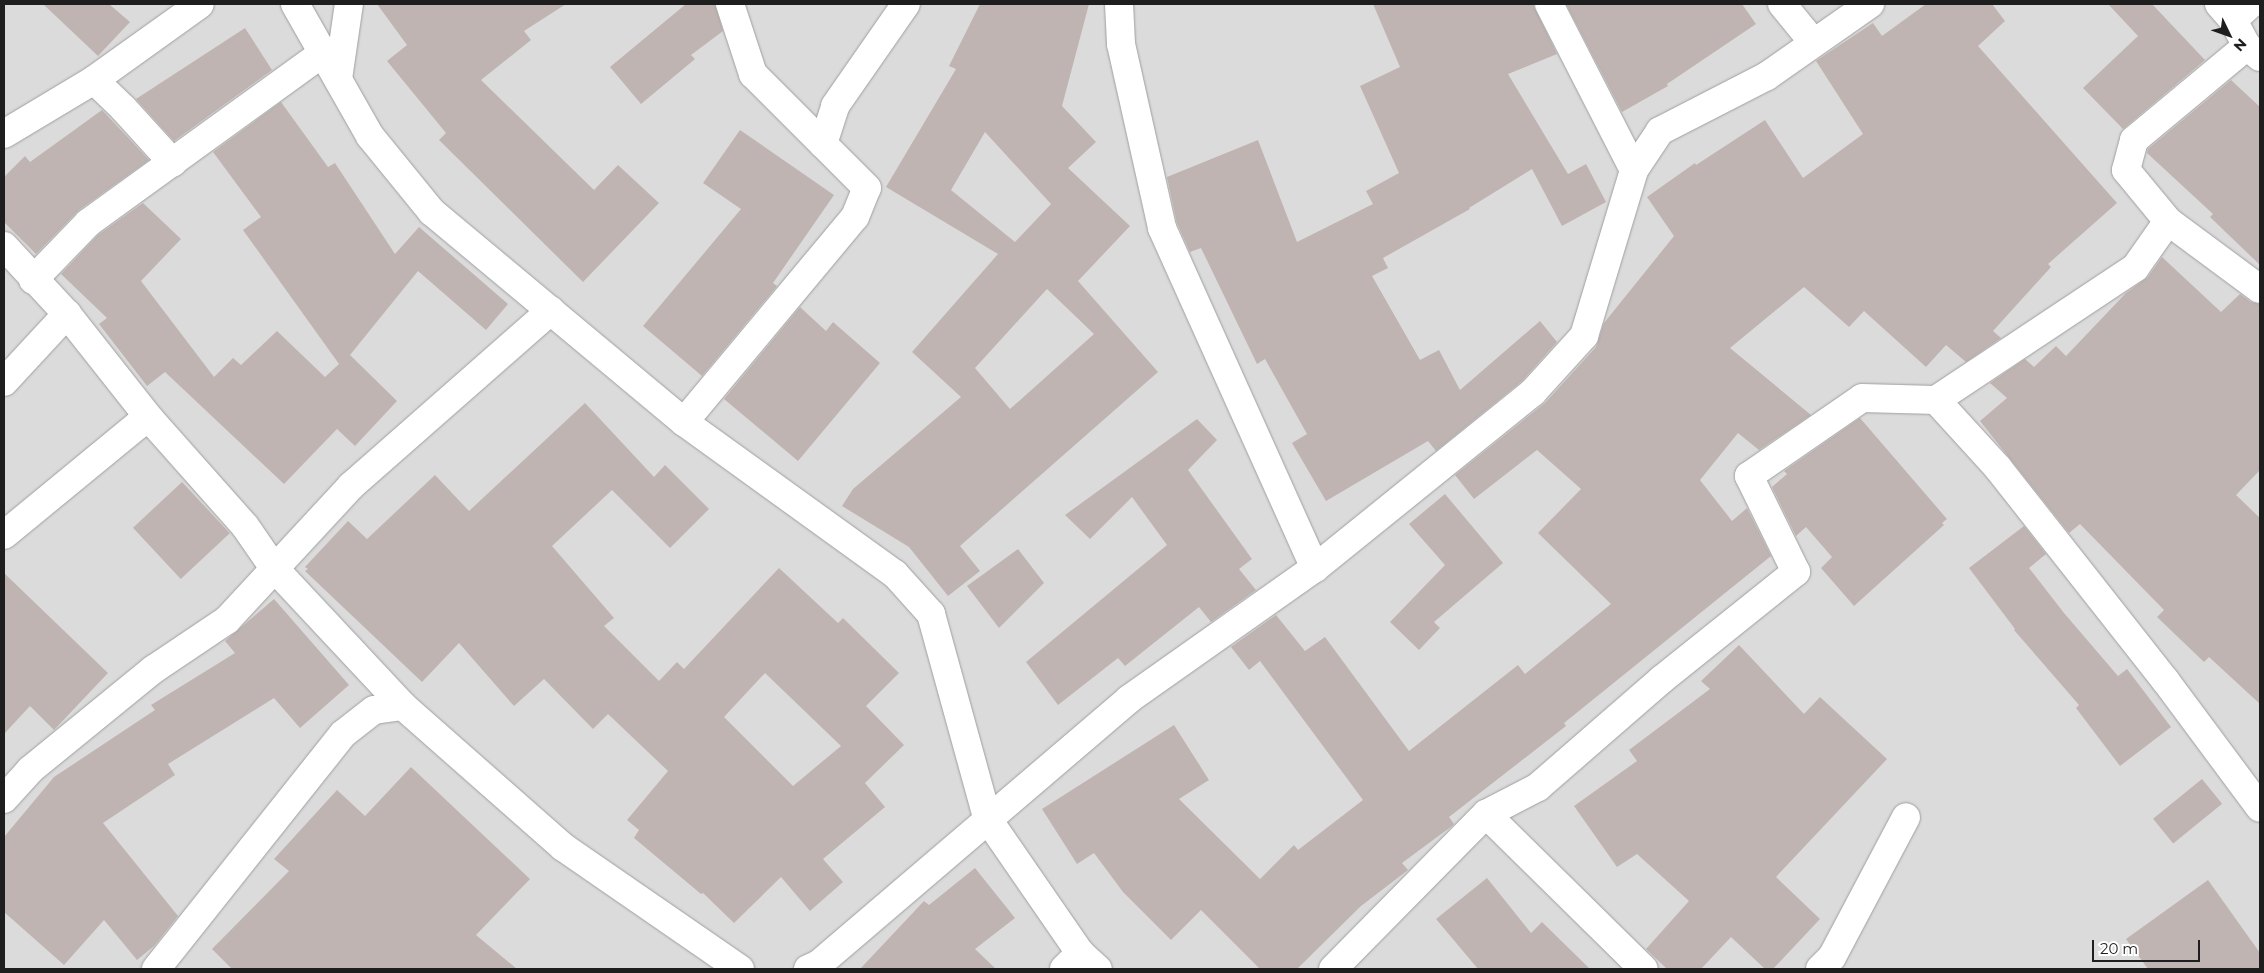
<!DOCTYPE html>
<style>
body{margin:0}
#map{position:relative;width:2264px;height:973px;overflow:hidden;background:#efeae5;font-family:Montserrat,sans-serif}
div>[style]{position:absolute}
.residential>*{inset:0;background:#dcdbdb;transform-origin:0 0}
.building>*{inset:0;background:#bfb4b2;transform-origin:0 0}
.roads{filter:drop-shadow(0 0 1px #9f9f9f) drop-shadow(0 0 1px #9f9f9f)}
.minor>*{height:28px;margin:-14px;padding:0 14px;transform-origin:14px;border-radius:14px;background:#fff}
span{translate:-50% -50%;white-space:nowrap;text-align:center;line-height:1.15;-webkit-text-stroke:4px #fff;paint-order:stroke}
.frame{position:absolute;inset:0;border:5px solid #1e1e1e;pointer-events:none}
.north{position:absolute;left:2204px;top:10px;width:50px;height:50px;-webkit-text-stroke:4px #fff;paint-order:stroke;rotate:132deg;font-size:14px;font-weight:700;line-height:20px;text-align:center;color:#1e1e1e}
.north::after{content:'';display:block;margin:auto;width:18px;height:22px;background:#1e1e1e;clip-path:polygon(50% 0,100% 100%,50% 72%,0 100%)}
.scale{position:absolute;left:2092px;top:940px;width:108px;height:22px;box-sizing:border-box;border:2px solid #1e1e1e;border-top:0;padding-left:6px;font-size:15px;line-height:18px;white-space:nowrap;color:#1e1e1e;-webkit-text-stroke:4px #fff;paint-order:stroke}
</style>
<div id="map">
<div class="residential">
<div style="left:4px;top:4px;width:2256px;height:965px"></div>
</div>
<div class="building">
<div style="clip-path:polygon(43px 4px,109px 4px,130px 22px,98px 56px)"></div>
<div style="clip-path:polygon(377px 4px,566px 4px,524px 31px,531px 40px,481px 80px,594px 190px,618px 165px,659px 203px,583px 282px,439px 140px,446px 133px,387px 61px,407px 45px)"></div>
<div style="clip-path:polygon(686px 4px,715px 4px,723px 31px,691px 55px,695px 59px,641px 104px,610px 67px)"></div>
<div style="clip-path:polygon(evenodd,980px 4px,1089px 4px,1062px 106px,1096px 142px,1068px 168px,1130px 226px,1078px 281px,1158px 372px,960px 546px,980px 571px,948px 596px,909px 547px,842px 506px,853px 489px,961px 397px,912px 352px,998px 254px,886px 187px,956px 69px,949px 66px,980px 4px,985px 132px,1051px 204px,1015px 242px,951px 190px,985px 132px,980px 4px,1047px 289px,1094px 334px,1010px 409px,975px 368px,1047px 289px)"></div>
<div style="clip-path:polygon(1373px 4px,1533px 4px,1557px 54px,1508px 74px,1568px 174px,1586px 164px,1606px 202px,1562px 226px,1532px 169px,1469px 208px,1470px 209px,1383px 258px,1388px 268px,1372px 276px,1420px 360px,1439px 350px,1460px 390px,1540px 321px,1557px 342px,1522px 381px,1436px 451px,1428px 441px,1326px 501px,1292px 443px,1307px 434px,1265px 359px,1257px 364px,1201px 248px,1190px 252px,1177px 223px,1167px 177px,1258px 140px,1297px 242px,1373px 204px,1366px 191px,1399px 173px,1360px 86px,1400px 67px)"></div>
<div style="clip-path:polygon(1566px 4px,1742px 4px,1756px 24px,1667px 84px,1668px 86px,1622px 112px)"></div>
<div style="clip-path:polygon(1926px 4px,1992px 4px,2005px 21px,1978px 46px,2117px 203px,2048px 264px,2051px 267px,1993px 331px,2001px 338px,1966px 362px,1946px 345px,1926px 367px,1864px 311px,1849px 327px,1804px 287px,1730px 348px,1811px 415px,1759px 450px,1738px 433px,1700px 480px,1732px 521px,1747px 508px,1771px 556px,1564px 723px,1566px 726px,1449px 817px,1454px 824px,1452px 826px,1402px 863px,1408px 870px,1361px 906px,1297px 969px,1260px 969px,1201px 910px,1171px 940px,1123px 892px,1094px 853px,1077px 864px,1042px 809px,1174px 725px,1209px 780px,1179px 799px,1260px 879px,1294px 845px,1298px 850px,1363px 800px,1260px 661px,1249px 670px,1231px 647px,1276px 615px,1305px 651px,1325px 637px,1409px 751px,1518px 665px,1525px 674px,1611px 604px,1538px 533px,1581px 489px,1537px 450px,1474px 499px,1455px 475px,1545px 403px,1596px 347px,1604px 323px,1674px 236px,1647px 197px,1695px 163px,1696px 165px,1765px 120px,1803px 178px,1863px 134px,1816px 61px,1873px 23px,1882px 36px)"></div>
<div style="clip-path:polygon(2108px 4px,2152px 4px,2205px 60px,2123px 129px,2083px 88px,2138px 36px)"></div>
<div style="clip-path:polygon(245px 28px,272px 70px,174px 141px,136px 99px)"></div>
<div style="clip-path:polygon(2231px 80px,2260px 107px,2260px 265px,2210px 217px,2213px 214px,2147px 153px,2148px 149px)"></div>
<div style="clip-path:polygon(281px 102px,328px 167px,335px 163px,395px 254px,419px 227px,508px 304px,486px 330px,418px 271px,350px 355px,397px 401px,355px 446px,337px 429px,284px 484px,165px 372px,147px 386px,99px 324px,107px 318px,61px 274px,98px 235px,143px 203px,181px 239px,141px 281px,214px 377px,233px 358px,241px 365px,277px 331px,325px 377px,339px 364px,243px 230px,261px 217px,213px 152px)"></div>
<div style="clip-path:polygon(102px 110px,149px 160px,79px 210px,36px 254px,4px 222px,4px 177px,25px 156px,30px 162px)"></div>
<div style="clip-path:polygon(740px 130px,834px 195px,773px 283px,777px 286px,702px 376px,643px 326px,741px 209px,703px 183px)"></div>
<div style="clip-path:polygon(2162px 257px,2221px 312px,2240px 294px,2251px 302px,2260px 304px,2260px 470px,2236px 495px,2260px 518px,2260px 704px,2209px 657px,2204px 662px,2157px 617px,2164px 610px,2080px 524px,2069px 533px,1980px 421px,2007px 398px,1990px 383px,2025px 359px,2034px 367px,2056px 346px,2066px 356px,2126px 293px,2148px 277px)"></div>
<div style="clip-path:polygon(800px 307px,826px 331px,833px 322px,880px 363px,798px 461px,724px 399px)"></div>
<div style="clip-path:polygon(evenodd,585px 403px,654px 477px,665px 465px,709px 509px,670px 548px,612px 490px,552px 546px,614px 618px,604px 626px,659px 681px,677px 662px,684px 669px,779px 568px,838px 623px,843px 618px,899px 673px,866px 706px,904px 745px,865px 783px,885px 807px,823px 859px,843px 882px,810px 911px,781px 877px,734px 923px,703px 893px,701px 894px,634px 838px,639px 830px,627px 820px,668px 771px,608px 714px,593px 729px,544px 679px,514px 706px,459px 643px,422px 682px,305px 571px,308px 569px,305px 567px,348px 521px,367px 539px,435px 475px,469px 511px,585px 403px,765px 673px,841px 746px,793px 786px,724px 717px,765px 673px)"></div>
<div style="clip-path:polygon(1860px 418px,1947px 519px,1942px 523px,1944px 525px,1854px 606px,1821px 568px,1832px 557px,1806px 527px,1796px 536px,1772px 487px,1787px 474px,1784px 471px)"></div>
<div style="clip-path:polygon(1197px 419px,1217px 440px,1188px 470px,1252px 559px,1239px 569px,1256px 590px,1211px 622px,1199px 607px,1125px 666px,1118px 658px,1058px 705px,1026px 662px,1167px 545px,1132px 497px,1090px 539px,1065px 515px)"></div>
<div style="left:182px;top:482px;width:70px;height:67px;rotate:47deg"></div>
<div style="clip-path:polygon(1445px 494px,1503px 563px,1434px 622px,1440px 628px,1419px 650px,1390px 622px,1445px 565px,1409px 524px)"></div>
<div style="clip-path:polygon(2024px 526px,2046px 554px,2029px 568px,2064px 613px,2118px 676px,2127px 669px,2171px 727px,2120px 766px,2076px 708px,2079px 705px,2014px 630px,2015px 629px,1969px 568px)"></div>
<div style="clip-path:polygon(1018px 549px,1044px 583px,999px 628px,967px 586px)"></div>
<div style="clip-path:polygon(4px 573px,108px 673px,54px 730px,30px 706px,4px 734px)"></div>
<div style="clip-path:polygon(274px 599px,349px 685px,300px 728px,274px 698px,168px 764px,175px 775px,103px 823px,178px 916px,154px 946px,137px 960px,104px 920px,64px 965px,4px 912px,4px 837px,54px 777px,155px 710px,151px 705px,235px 653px,225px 641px)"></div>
<div style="clip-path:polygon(1739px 645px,1804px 714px,1820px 697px,1887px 759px,1776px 877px,1820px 919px,1773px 969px,1765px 969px,1731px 937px,1701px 969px,1667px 969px,1646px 949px,1689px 901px,1637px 854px,1617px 867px,1574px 806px,1637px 761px,1629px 750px,1710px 689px,1701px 681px)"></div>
<div style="clip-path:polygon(411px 767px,530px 879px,476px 935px,517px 969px,232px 969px,212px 949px,289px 871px,274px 859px,337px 790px,365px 816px)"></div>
<div style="left:2202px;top:779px;width:32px;height:63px;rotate:51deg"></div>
<div style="clip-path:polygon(975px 868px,1015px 918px,975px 949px,996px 969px,860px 969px,924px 901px,929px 905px)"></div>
<div style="clip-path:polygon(1487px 878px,1531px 933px,1542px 922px,1590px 969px,1478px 969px,1436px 919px)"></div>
<div style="clip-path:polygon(2208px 880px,2260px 953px,2260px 969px,2148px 969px,2126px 939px)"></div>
</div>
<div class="roads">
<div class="minor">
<div style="left:295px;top:4px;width:152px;rotate:60.4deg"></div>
<div style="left:370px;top:136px;width:98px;rotate:50.8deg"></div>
<div style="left:432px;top:212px;width:328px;rotate:39.8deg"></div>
<div style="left:684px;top:422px;width:260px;rotate:35.8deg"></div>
<div style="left:895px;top:574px;width:54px;rotate:48deg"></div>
<div style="left:931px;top:614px;width:212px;rotate:74.6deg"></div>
<div style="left:987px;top:818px;width:164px;rotate:55.4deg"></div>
<div style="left:1080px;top:953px;width:24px;rotate:42deg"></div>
<div style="left:730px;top:4px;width:74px;rotate:71.8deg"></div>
<div style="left:753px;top:74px;width:99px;rotate:45deg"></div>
<div style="left:1119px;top:4px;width:40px;rotate:87.1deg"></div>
<div style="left:1121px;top:44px;width:189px;rotate:77.4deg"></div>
<div style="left:1162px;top:228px;width:373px;rotate:65.8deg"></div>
<div style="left:1549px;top:4px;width:186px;rotate:62.9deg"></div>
<div style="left:1782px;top:4px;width:49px;rotate:50.8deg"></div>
<div style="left:2219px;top:4px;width:21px;rotate:49deg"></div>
<div style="left:2233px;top:20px;width:30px;rotate:62deg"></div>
<div style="left:2247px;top:46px;width:17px;rotate:40deg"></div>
<div style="left:2233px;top:20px;width:24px;rotate:-42deg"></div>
<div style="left:338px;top:79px;width:76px;rotate:-81.7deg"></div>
<div style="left:94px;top:80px;width:40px;rotate:44deg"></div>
<div style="left:123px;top:108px;width:74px;rotate:47.7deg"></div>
<div style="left:4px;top:134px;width:105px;rotate:-31deg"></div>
<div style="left:94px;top:80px;width:130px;rotate:-35.6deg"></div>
<div style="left:2168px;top:221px;width:114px;rotate:36.5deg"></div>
<div style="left:4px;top:246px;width:93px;rotate:47.2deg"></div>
<div style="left:67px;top:314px;width:134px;rotate:51.7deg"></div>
<div style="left:150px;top:419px;width:143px;rotate:48.4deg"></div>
<div style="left:245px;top:526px;width:51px;rotate:55.4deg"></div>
<div style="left:274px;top:568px;width:189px;rotate:46.9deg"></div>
<div style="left:403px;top:706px;width:213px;rotate:41.4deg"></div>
<div style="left:563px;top:847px;width:215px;rotate:34.6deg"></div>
<div style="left:33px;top:280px;width:79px;rotate:-46deg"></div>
<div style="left:88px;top:223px;width:290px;rotate:-35.9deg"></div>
<div style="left:4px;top:382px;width:93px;rotate:-47.2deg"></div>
<div style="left:1936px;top:400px;width:92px;rotate:47.6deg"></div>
<div style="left:1998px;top:468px;width:270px;rotate:51.8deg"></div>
<div style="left:2165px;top:680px;width:159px;rotate:53.4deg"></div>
<div style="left:684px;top:422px;width:267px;rotate:-50.2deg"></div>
<div style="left:855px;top:217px;width:31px;rotate:-68deg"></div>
<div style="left:867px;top:188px;width:62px;rotate:-135deg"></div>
<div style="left:823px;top:144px;width:40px;rotate:-72deg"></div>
<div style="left:835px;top:106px;width:124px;rotate:-55.2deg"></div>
<div style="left:4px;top:535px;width:173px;rotate:-39.4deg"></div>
<div style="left:138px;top:425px;width:13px;rotate:-27deg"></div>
<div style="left:4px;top:799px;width:39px;rotate:-48deg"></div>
<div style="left:30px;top:770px;width:160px;rotate:-39.2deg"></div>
<div style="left:154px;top:669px;width:88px;rotate:-33.9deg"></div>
<div style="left:227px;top:620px;width:183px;rotate:-47.2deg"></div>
<div style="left:351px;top:486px;width:266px;rotate:-41.3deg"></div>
<div style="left:1486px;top:814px;width:221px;rotate:44.5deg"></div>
<div style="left:156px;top:969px;width:300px;rotate:-51.5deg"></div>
<div style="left:343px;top:734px;width:39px;rotate:-38deg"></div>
<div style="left:374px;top:710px;width:29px;rotate:-8deg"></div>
<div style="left:808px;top:969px;width:12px;rotate:-24deg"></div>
<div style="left:819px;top:964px;width:408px;rotate:-40.5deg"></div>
<div style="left:1129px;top:699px;width:228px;rotate:-35.2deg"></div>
<div style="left:1315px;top:568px;width:280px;rotate:-38.9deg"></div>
<div style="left:1533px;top:392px;width:76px;rotate:-47.7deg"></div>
<div style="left:1584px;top:336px;width:173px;rotate:-73.2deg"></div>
<div style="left:1634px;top:170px;width:47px;rotate:-56.3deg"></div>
<div style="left:1660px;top:131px;width:120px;rotate:-27.2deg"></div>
<div style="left:1767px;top:76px;width:126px;rotate:-35deg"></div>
<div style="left:1064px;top:969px;width:23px;rotate:-45deg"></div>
<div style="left:1333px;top:969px;width:218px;rotate:-45.4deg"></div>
<div style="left:1486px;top:814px;width:59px;rotate:-27.4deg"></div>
<div style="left:1538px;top:787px;width:163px;rotate:-41deg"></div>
<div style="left:1661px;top:680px;width:173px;rotate:-38.7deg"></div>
<div style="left:1796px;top:572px;width:107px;rotate:-116.1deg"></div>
<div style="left:1749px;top:476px;width:137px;rotate:-34.6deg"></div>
<div style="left:1862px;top:398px;width:74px;rotate:1.5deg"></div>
<div style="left:1936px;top:400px;width:239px;rotate:-33.6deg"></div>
<div style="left:2135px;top:268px;width:57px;rotate:-54.9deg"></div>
<div style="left:2168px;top:221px;width:66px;rotate:-129.5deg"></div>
<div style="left:2126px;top:170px;width:31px;rotate:-75deg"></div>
<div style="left:2134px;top:140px;width:147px;rotate:-39.8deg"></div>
<div style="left:1820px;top:969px;width:17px;rotate:-45deg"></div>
<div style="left:1832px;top:957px;width:158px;rotate:-62.1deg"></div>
</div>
</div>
<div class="frame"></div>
<div class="north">N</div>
<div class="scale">20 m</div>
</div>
